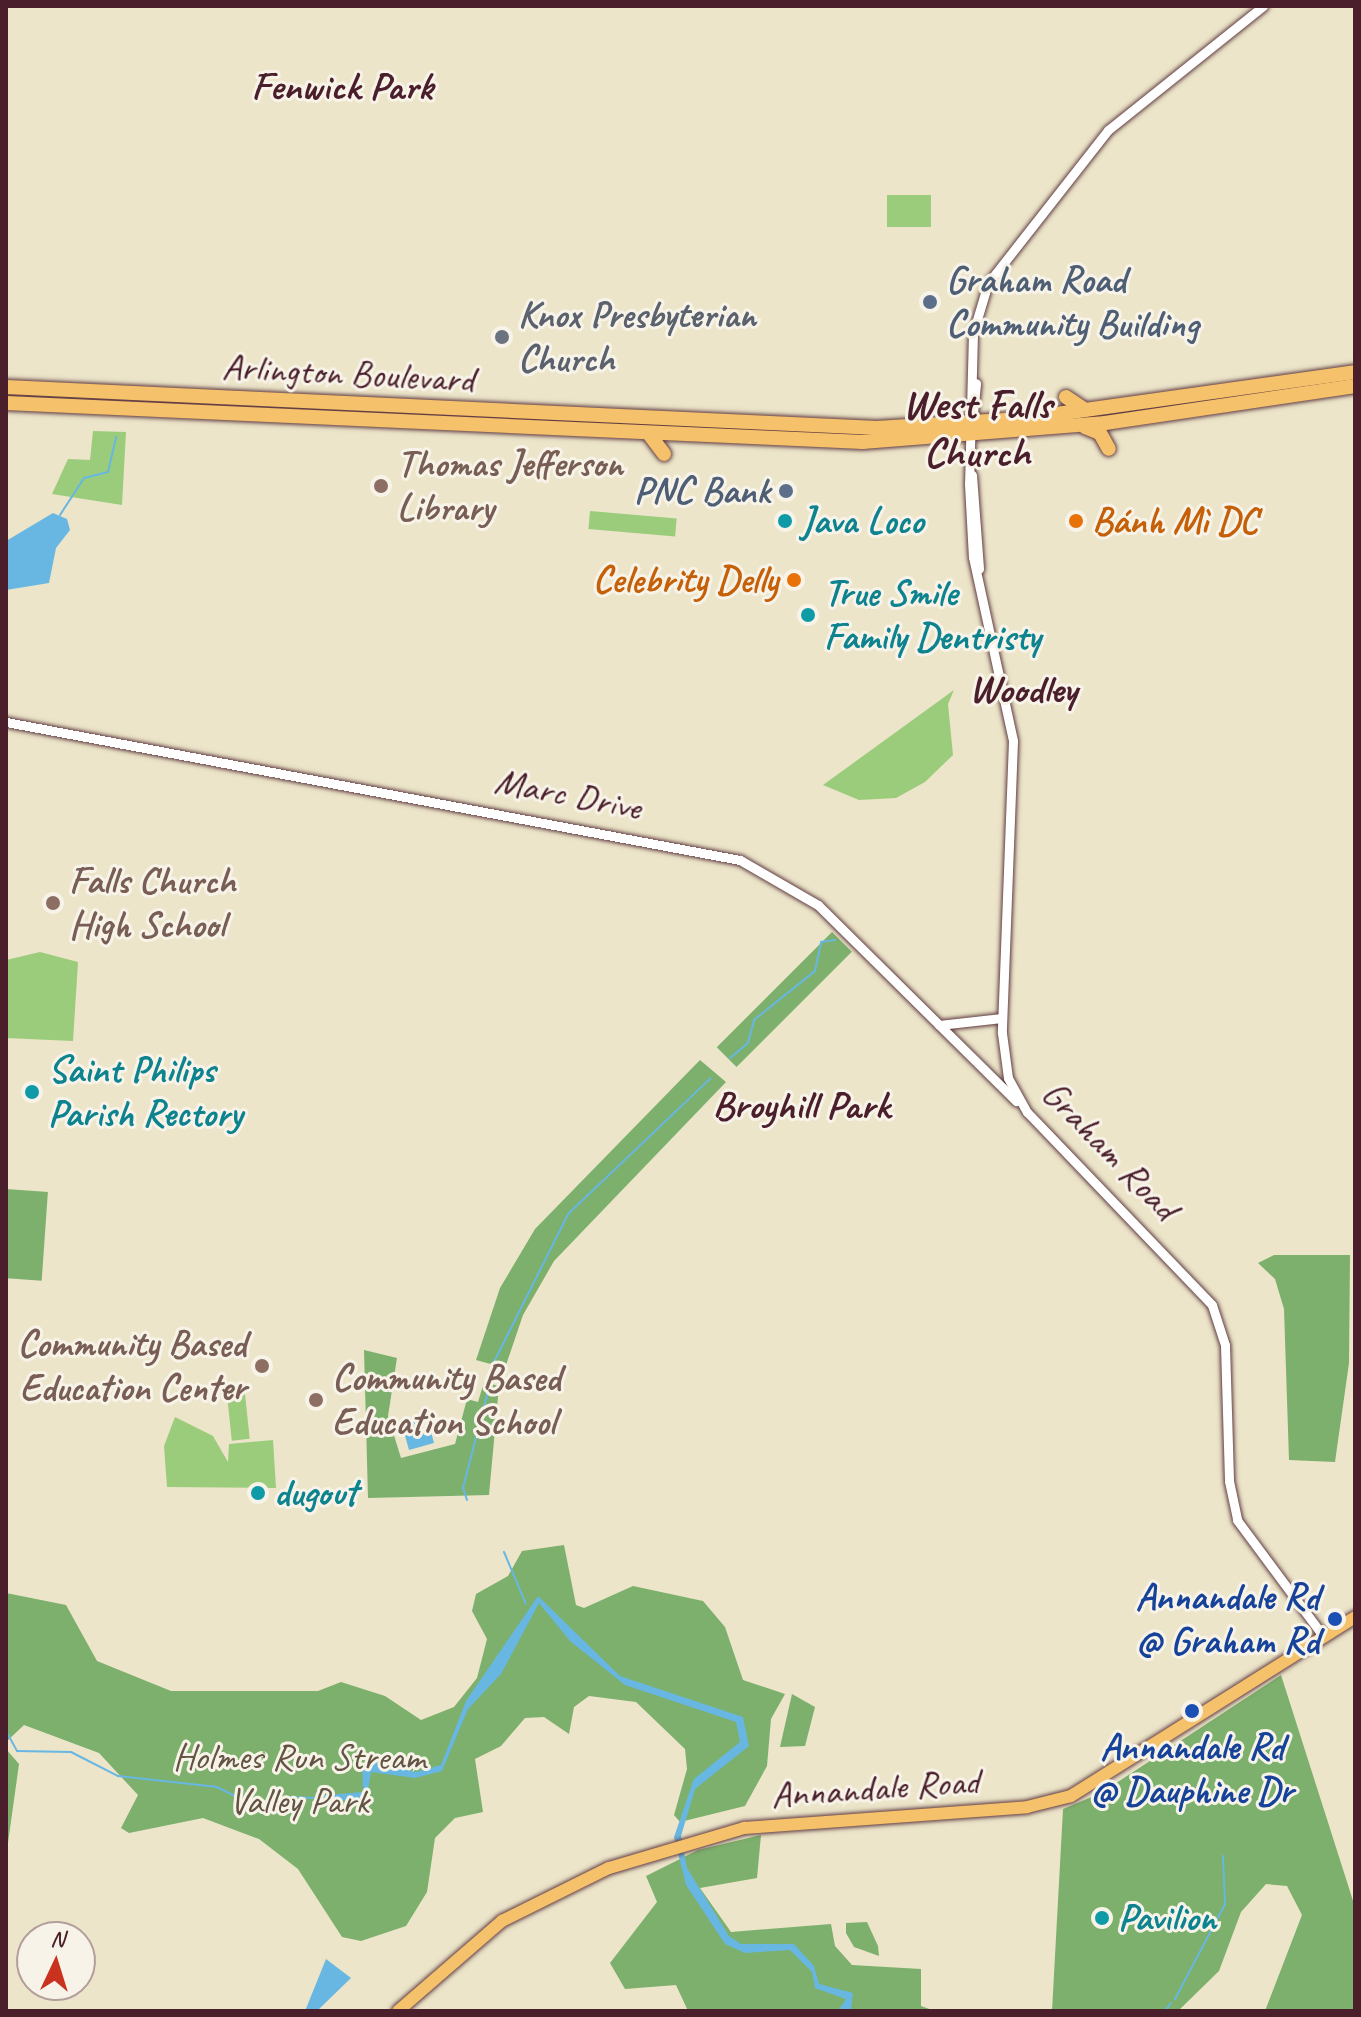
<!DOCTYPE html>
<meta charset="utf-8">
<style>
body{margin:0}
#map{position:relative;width:1361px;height:2017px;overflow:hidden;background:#ece5c9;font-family:Caveat,sans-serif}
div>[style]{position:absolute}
.green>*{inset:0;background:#9bcc7c;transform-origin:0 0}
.forest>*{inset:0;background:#7cb06c;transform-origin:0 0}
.water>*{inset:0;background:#68b7e2}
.stream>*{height:2px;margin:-1px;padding:0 1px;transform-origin:1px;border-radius:1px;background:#68b7e2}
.roads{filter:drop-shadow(0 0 2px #623d43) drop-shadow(0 0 2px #623d43)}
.minor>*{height:9px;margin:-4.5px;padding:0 4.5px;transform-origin:4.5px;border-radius:4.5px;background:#fff}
.major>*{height:12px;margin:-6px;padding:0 6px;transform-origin:6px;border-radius:6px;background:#f5c16b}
.highway>*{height:14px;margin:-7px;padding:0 7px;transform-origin:7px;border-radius:7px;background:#f5c16b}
.dots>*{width:22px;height:22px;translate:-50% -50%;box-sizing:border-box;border:4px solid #f7f3e8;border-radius:50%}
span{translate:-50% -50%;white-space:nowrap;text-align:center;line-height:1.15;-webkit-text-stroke:6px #f7f3e8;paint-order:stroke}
.service-label{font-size:38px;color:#4e5e75;font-weight:700}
.left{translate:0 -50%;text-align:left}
.right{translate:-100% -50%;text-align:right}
.worship-label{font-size:38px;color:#5b616d;font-weight:700}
.street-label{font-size:38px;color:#4a1f2b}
.education-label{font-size:38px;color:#785e54;font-weight:700}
.culture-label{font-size:38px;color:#0d838f;font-weight:700}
.food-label{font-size:38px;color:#c56008;font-weight:700}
.transit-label{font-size:38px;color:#164399;font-weight:700}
.park-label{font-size:38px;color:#625343}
.neighbourhood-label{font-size:40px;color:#4a1f2b;font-weight:700}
.quarter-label{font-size:42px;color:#4a1f2b;font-weight:700}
.frame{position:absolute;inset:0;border:8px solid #4a1f2b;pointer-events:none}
.north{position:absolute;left:16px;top:1921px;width:80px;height:80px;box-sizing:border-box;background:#f7f3e8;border:2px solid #b29e9c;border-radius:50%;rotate:4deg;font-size:22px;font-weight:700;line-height:32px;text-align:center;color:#4a1f2b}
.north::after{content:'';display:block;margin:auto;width:28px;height:36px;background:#c8321e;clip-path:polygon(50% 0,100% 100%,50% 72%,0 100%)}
</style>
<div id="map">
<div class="green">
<div style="left:887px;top:195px;width:44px;height:32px"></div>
<div style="clip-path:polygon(93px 431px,126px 432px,122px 505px,52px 494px,68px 459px,90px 460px)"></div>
<div style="left:590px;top:511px;width:87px;height:18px;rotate:5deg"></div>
<div style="clip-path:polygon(954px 690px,948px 704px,953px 755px,925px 782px,896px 798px,859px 800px,823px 785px)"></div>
<div style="clip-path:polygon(40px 952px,78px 962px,73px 1041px,6px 1038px,6px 960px)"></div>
<div style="left:245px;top:1394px;width:45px;height:18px;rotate:84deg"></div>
<div style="clip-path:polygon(175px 1417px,213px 1436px,228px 1462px,229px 1444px,273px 1440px,276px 1488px,167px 1487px,164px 1446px)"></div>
</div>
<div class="forest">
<div style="left:832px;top:932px;width:28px;height:163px;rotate:45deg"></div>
<div style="clip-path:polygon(700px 1060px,726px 1082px,554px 1261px,523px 1315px,505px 1368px,476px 1360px,500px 1288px,535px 1229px)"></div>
<div style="left:6px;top:1189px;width:42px;height:89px;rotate:4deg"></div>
<div style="clip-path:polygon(1274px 1255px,1350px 1255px,1349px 1363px,1335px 1462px,1289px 1460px,1284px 1309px,1275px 1279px,1258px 1263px)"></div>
<div style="clip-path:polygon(364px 1350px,397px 1358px,388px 1416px,401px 1458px,455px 1444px,467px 1399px,478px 1402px,484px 1382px,499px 1386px,489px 1495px,368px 1498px)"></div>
<div style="clip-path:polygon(564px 1545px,576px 1605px,584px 1608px,633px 1586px,703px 1601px,725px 1627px,743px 1680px,785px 1694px,771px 1719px,767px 1766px,745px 1806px,680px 1822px,674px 1815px,687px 1769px,685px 1749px,636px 1702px,589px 1696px,574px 1707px,569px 1734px,544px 1717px,525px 1718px,501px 1746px,475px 1759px,483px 1812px,455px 1818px,435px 1838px,427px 1892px,406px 1926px,361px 1941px,342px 1937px,298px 1869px,259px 1839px,203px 1818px,129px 1833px,121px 1828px,138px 1795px,99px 1753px,24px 1725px,6px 1742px,6px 1593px,66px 1605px,97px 1661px,171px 1691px,318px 1691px,341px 1682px,385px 1696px,421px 1720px,454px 1707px,477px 1678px,487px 1639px,472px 1611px,476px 1594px,508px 1576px,522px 1551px)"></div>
<div style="clip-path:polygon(1281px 1675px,1355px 1907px,1355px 2011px,1265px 2011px,1302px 1915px,1287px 1886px,1266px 1884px,1241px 1912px,1219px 1971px,1178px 2011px,1052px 2011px,1063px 1809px,1101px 1793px)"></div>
<div style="clip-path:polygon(792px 1694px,815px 1707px,805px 1746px,780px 1747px)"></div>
<div style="clip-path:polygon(6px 1749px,19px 1764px,6px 1857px)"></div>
<div style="clip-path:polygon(761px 1835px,757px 1878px,700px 1888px,731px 1932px,831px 1924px,835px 1946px,852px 1965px,921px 1969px,921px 2006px,935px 2011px,688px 2011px,676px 1985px,625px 1989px,610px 1963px,657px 1902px,646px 1876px,698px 1850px)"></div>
<div style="clip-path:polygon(867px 1922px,878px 1946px,879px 1956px,854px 1947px,846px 1933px,846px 1923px)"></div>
</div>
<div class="water">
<div style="clip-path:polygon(53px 513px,67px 519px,70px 530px,56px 548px,49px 583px,6px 590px,6px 541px)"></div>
<div style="clip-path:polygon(423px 1420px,421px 1434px,431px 1432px,434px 1443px,409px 1450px,402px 1425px)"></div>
<div style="clip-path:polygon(538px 1596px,620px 1676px,743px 1717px,749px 1746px,695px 1789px,681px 1836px,687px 1868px,729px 1936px,741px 1944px,794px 1944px,814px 1966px,819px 1984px,853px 1993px,851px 2010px,838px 2011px,846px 1999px,815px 1988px,812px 1972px,790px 1950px,745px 1953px,725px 1944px,686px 1885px,674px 1837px,694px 1779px,740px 1742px,736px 1722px,625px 1685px,570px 1641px,539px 1603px,501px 1674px,468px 1709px,442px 1771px,415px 1778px,371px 1772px,367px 1797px,356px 1802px,315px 1796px,363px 1792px,362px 1766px,373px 1761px,416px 1772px,441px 1765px,466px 1701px)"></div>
<div style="clip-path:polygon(326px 1959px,351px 1978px,317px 2011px,305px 2011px)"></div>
</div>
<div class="stream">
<div style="left:60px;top:515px;width:44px;rotate:-57deg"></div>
<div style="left:84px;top:478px;width:25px;rotate:-14deg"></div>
<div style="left:108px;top:472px;width:36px;rotate:-77deg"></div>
<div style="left:730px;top:1058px;width:23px;rotate:-40deg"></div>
<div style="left:748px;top:1043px;width:24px;rotate:-75deg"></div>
<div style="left:754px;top:1020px;width:78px;rotate:-38.8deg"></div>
<div style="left:815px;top:971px;width:30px;rotate:-78deg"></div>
<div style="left:821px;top:942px;width:14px;rotate:-8deg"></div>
<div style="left:494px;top:1362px;width:165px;rotate:-63.4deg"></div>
<div style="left:568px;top:1214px;width:197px;rotate:-43.6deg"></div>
<div style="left:467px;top:1500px;width:13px;rotate:-108deg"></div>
<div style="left:463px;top:1488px;width:112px;rotate:-75.5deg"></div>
<div style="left:504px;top:1552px;width:56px;rotate:67.1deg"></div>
<div style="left:6px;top:1731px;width:23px;rotate:61deg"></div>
<div style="left:17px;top:1751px;width:54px;rotate:1.1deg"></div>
<div style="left:71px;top:1752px;width:53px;rotate:27.1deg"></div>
<div style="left:118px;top:1776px;width:100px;rotate:6.3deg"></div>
<div style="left:217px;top:1787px;width:46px;rotate:27.1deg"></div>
<div style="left:258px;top:1808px;width:32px;rotate:-20deg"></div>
<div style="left:288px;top:1797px;width:27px;rotate:2deg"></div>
<div style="left:1175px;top:1999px;width:107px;rotate:-62.2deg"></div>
<div style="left:1225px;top:1904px;width:48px;rotate:-92.4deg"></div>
<div style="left:1165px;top:2011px;width:10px;rotate:-53deg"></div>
</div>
<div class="roads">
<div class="minor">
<div style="left:1263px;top:6px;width:198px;rotate:141.3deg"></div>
<div style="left:1108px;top:130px;width:194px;rotate:128.1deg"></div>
<div style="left:988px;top:283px;width:52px;rotate:106.7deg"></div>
<div style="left:973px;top:333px;width:151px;rotate:91.5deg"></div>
<div style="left:969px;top:484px;width:73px;rotate:86.9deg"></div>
<div style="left:973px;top:557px;width:188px;rotate:77.7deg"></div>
<div style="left:1013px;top:741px;width:292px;rotate:92.2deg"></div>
<div style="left:1002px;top:1033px;width:45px;rotate:82.4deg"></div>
<div style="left:1008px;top:1078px;width:39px;rotate:61deg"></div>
<div style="left:1027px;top:1112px;width:267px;rotate:46.2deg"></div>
<div style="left:1212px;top:1305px;width:42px;rotate:72deg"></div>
<div style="left:1225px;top:1345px;width:136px;rotate:88.3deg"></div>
<div style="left:1229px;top:1481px;width:40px;rotate:78deg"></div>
<div style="left:1237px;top:1520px;width:144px;rotate:53.4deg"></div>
<div style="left:972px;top:422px;width:39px;rotate:-84deg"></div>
<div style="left:972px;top:475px;width:94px;rotate:85.7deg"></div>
<div style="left:6px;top:722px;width:747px;rotate:10.65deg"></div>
<div style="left:740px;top:860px;width:90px;rotate:30deg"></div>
<div style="left:818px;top:905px;width:279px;rotate:44.7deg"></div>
<div style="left:939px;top:1025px;width:63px;rotate:-6.3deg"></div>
</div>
<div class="major">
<div style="left:398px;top:2011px;width:138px;rotate:-40.9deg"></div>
<div style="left:502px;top:1921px;width:119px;rotate:-26.4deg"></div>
<div style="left:609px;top:1868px;width:141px;rotate:-16.5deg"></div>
<div style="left:744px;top:1828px;width:284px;rotate:-4.2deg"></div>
<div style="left:1027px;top:1807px;width:45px;rotate:-14deg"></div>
<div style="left:1071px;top:1796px;width:336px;rotate:-32.2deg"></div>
</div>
<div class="highway">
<div style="left:6px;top:387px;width:872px;rotate:2.7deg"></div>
<div style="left:877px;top:428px;width:144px;rotate:-3.6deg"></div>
<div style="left:1021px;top:419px;width:337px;rotate:-8deg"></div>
<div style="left:1066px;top:397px;width:23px;rotate:34deg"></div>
<div style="left:6px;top:403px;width:858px;rotate:2.61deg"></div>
<div style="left:863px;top:442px;width:243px;rotate:-4.5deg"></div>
<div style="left:1105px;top:423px;width:253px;rotate:-8.4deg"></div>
<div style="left:1085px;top:427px;width:16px;rotate:22deg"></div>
<div style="left:1100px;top:433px;width:18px;rotate:61deg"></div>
<div style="left:649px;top:434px;width:25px;rotate:53deg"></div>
</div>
</div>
<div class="dots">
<div style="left:930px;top:302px;background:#5c6f8a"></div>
<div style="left:502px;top:337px;background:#6b7280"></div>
<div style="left:381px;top:486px;background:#8d6e63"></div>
<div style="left:786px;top:491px;background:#5c6f8a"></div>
<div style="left:785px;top:521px;background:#0f9aa8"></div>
<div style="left:1076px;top:521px;background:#e8710a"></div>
<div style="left:794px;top:580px;background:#e8710a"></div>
<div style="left:808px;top:615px;background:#0f9aa8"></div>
<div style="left:53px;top:903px;background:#8d6e63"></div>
<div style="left:32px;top:1092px;background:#0f9aa8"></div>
<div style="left:262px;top:1366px;background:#8d6e63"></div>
<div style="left:316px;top:1400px;background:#8d6e63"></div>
<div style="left:258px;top:1493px;background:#0f9aa8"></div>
<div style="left:1335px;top:1619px;background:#1a4fb4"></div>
<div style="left:1192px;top:1711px;background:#1a4fb4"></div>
<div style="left:1102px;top:1918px;background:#0f9aa8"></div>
</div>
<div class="service-label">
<span class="left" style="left:946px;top:302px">Graham Road<br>Community Building</span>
<span class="right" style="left:770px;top:491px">PNC Bank</span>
</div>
<div class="worship-label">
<span class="left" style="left:518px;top:337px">Knox Presbyterian<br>Church</span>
</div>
<div class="street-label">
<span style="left:348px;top:373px;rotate:3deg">Arlington Boulevard</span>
<span style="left:568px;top:794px;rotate:11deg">Marc Drive</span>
<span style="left:1110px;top:1150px;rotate:46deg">Graham Road</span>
<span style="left:875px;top:1788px;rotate:-4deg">Annandale Road</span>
</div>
<div class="education-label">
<span class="left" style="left:397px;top:486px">Thomas Jefferson<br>Library</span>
<span class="left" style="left:69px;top:903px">Falls Church<br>High School</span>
<span class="right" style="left:246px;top:1366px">Community Based<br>Education Center</span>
<span class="left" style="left:332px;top:1400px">Community Based<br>Education School</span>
</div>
<div class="culture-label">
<span class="left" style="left:801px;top:521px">Java Loco</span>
<span class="left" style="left:824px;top:615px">True Smile<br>Family Dentristy</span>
<span class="left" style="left:48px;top:1092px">Saint Philips<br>Parish Rectory</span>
<span class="left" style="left:274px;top:1493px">dugout</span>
<span class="left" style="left:1118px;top:1918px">Pavilion</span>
</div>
<div class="food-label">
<span class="left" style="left:1092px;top:521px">Bánh Mì DC</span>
<span class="right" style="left:778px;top:580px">Celebrity Delly</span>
</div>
<div class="transit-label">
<span class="right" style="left:1319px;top:1619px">Annandale Rd<br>@ Graham Rd</span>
<span style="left:1192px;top:1769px">Annandale Rd<br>@ Dauphine Dr</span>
</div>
<div class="park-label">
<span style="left:299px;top:1779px">Holmes Run Stream<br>Valley Park</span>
</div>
<div class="neighbourhood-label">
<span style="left:342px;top:86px">Fenwick Park</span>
<span style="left:1023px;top:689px">Woodley</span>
<span style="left:801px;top:1105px">Broyhill Park</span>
</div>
<div class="quarter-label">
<span style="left:977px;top:429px">West Falls<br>Church</span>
</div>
<div class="frame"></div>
<div class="north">N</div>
</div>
